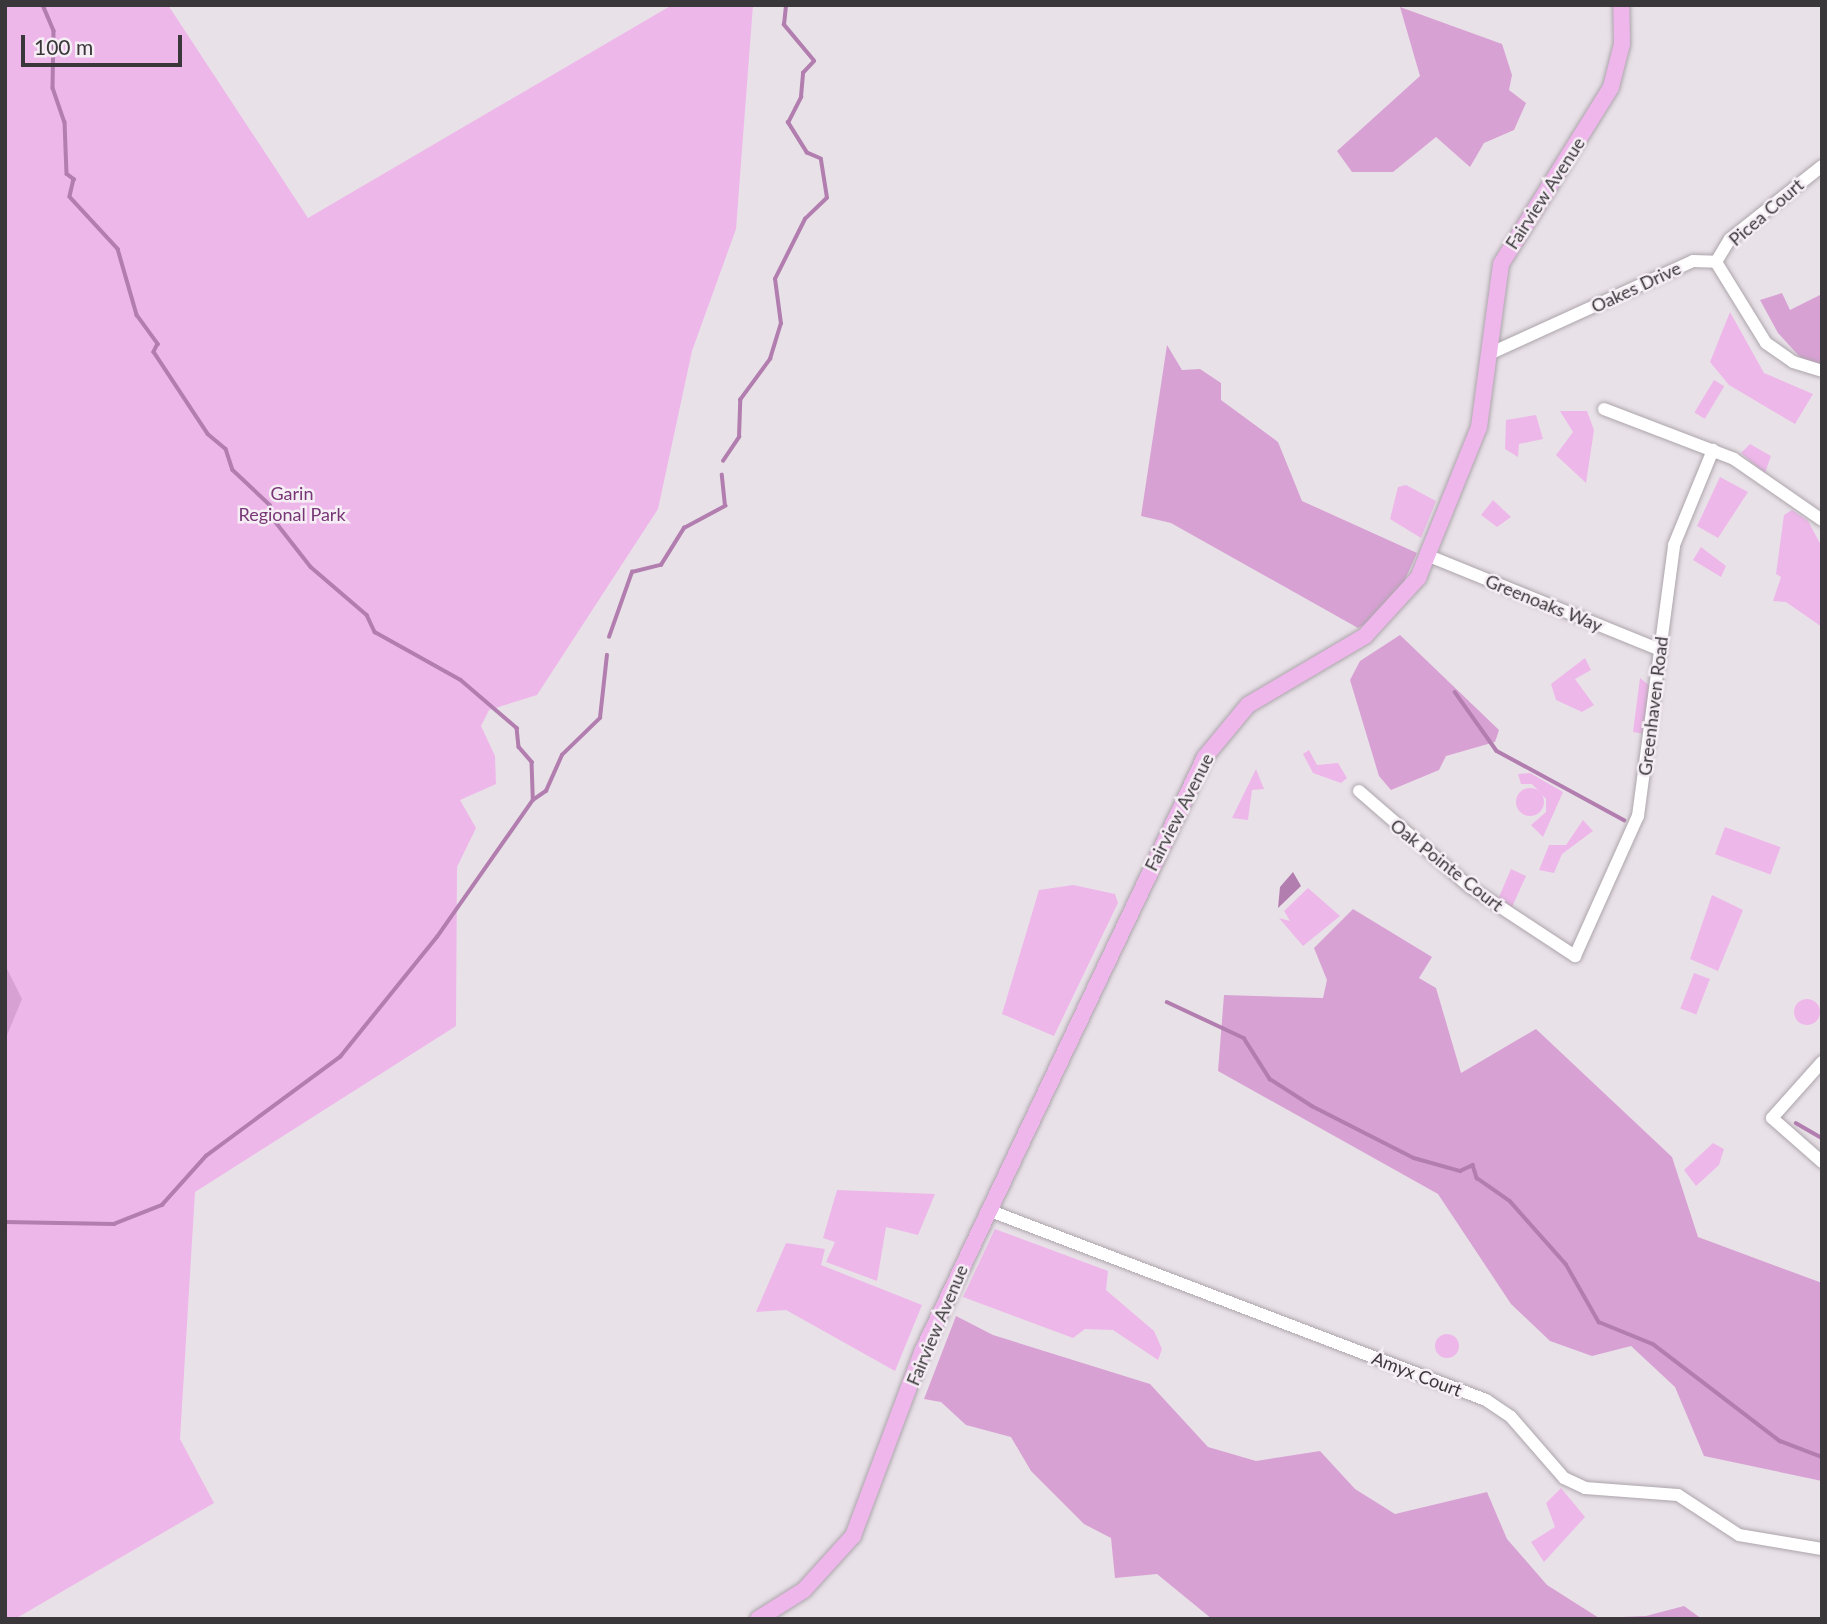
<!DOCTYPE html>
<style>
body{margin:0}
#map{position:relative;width:1827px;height:1624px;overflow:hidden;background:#e9e1e8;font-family:Lato,sans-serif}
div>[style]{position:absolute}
.green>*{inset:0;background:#eeb7ea;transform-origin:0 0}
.round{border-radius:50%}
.forest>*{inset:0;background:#d8a1d4}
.water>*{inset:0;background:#b27daf}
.stream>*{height:3.5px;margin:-1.75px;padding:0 1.75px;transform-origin:1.75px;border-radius:1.75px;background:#b27daf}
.roads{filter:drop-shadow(0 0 2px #aca5ab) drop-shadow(0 0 2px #aca5ab)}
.minor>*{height:12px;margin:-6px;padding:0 6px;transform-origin:6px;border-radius:6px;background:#fff}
.major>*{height:16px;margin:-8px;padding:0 8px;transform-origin:8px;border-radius:8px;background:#eeb6eb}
span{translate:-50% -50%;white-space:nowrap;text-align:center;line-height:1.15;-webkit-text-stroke:5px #f6eef5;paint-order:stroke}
.street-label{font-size:18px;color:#3a373a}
.park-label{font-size:18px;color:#773676}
.frame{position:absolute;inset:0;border:7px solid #3a373a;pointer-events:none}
.scale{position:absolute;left:21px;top:35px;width:161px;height:32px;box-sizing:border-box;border:4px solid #3a373a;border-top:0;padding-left:9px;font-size:21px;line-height:24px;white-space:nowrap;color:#3a373a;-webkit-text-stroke:5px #f6eef5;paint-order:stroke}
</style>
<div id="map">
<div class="green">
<div style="clip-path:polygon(5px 5px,168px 5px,308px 218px,672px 5px,753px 5px,736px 229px,692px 351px,658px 509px,537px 695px,489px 710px,481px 726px,495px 756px,496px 784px,460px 800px,476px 828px,457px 867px,456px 1026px,195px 1192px,180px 1439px,214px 1503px,15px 1619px,5px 1619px)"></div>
<div style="clip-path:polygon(1730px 312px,1764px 373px,1813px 394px,1795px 424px,1729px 385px,1710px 362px)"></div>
<div style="left:1714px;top:380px;width:12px;height:38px;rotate:31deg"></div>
<div style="clip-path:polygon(1560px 411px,1587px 411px,1594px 430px,1586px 483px,1556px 455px,1573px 432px)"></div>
<div style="clip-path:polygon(1536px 415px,1543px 439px,1519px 444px,1518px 457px,1505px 449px,1506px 420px)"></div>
<div style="clip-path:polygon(1750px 444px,1771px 456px,1765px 473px,1741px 453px)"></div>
<div style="clip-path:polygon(1720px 477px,1748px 492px,1718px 538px,1697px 526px)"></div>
<div style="clip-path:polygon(1406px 485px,1436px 501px,1421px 538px,1390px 519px,1398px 487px)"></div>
<div style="clip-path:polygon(1493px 500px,1511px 517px,1497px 527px,1481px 515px)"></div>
<div style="clip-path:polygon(1792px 510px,1808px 521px,1822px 547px,1822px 627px,1786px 602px,1773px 601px,1781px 577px,1776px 574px,1784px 515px)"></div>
<div style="clip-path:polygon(1701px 547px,1726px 566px,1721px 577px,1693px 560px)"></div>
<div style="clip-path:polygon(1585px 658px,1591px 670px,1575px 679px,1594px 705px,1582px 712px,1556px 700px,1551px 684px)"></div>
<div style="clip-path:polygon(1640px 678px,1650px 686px,1644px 734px,1633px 732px)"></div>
<div style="clip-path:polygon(1309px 750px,1317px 765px,1338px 763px,1347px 778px,1341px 783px,1313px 773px,1303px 754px)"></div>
<div style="clip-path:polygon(1256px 769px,1264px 789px,1252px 790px,1248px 820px,1232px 818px)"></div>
<div style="clip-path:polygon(1530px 773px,1563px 792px,1543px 837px,1531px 825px,1546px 812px,1546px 799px,1532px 784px,1521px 784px,1518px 774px)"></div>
<div class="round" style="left:1516px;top:788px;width:28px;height:28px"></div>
<div style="clip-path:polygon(1583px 820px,1593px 831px,1562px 854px,1554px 873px,1539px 870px,1549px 845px,1566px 845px)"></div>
<div style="left:1725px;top:827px;width:59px;height:29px;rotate:20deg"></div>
<div style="clip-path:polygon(1511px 869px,1526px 876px,1512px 907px,1499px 897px)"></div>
<div style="clip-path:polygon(1073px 885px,1115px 894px,1118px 903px,1054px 1036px,1002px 1014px,1039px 890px)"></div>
<div style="clip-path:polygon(1308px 888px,1340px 916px,1303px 946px,1279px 918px,1290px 921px,1284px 911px)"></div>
<div style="clip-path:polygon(1712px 895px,1743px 910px,1718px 971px,1690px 959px)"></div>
<div style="left:1694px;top:973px;width:17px;height:38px;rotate:21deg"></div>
<div class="round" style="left:1794px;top:999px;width:26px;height:26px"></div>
<div style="clip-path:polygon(1713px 1143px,1724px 1149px,1719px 1165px,1696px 1186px,1684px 1170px)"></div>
<div style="clip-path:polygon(837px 1190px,935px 1194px,918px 1235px,886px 1227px,877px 1281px,826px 1262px,835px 1242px,823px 1238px)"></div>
<div style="clip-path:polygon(995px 1229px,1108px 1271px,1106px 1290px,1154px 1331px,1162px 1349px,1158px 1360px,1113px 1330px,1085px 1329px,1073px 1338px,963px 1297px)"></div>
<div style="clip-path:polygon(786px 1243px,825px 1249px,821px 1265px,922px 1305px,895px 1371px,786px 1310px,756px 1312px)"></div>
<div class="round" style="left:1435px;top:1334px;width:24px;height:24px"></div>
<div style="clip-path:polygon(1561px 1488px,1585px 1517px,1544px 1562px,1531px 1542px,1555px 1527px,1546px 1503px)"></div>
</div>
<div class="forest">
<div style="clip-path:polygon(1400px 7px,1502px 44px,1512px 75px,1509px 90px,1526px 103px,1514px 130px,1484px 143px,1470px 167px,1436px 137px,1393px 172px,1352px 172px,1337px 151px,1420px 76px)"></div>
<div style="clip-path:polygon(1782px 293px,1790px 310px,1822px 294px,1822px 366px,1800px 357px,1778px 333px,1760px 300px)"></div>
<div style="clip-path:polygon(1167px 345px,1182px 370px,1200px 369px,1221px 383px,1221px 400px,1278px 442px,1302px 501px,1417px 553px,1404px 582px,1369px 622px,1358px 628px,1171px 523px,1141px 516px)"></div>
<div style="clip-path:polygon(1400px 635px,1499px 730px,1495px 742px,1446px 756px,1439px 770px,1391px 790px,1379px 776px,1350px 680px,1360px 661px)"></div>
<div style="clip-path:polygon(1353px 909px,1432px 957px,1419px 978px,1436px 988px,1461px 1073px,1536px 1029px,1672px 1157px,1698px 1237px,1822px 1283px,1822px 1481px,1704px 1456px,1675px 1387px,1631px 1346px,1592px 1356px,1550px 1341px,1511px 1304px,1438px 1194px,1218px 1071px,1224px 995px,1323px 998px,1327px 980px,1314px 948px)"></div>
<div style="clip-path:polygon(5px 965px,22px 999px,5px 1040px)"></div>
<div style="clip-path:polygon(956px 1316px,993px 1335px,1150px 1384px,1208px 1447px,1256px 1461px,1320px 1451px,1355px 1489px,1395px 1514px,1487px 1492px,1507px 1539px,1547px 1585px,1599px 1618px,1646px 1616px,1684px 1606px,1702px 1619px,1212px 1619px,1157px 1574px,1115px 1578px,1111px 1538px,1084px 1524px,1031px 1471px,1011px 1437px,966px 1425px,941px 1402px,924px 1399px)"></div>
</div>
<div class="water">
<div style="clip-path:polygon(1293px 872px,1301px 886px,1278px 908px,1280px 887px)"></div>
</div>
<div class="stream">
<div style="left:43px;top:5px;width:28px;rotate:67deg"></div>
<div style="left:54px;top:31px;width:57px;rotate:91deg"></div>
<div style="left:53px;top:88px;width:36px;rotate:71deg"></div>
<div style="left:65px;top:122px;width:52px;rotate:87.8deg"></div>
<div style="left:67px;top:174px;width:9px;rotate:36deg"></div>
<div style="left:74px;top:179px;width:18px;rotate:103deg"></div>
<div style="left:70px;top:197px;width:71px;rotate:47.3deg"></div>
<div style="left:118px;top:249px;width:69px;rotate:73.9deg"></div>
<div style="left:137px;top:315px;width:36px;rotate:54deg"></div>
<div style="left:158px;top:344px;width:9px;rotate:117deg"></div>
<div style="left:154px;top:352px;width:98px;rotate:56.6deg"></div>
<div style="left:208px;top:434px;width:23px;rotate:40deg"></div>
<div style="left:226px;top:449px;width:22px;rotate:72deg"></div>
<div style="left:233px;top:470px;width:51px;rotate:43.4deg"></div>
<div style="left:270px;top:505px;width:17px;rotate:73deg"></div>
<div style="left:275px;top:521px;width:58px;rotate:52deg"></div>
<div style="left:311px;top:567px;width:74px;rotate:40.6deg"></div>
<div style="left:367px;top:615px;width:19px;rotate:65deg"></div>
<div style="left:375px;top:632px;width:98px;rotate:29.2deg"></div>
<div style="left:461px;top:680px;width:74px;rotate:40.6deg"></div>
<div style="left:517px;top:728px;width:19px;rotate:84deg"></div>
<div style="left:519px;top:747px;width:20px;rotate:49deg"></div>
<div style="left:532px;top:762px;width:38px;rotate:88deg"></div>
<div style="left:723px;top:461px;width:29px;rotate:-56deg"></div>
<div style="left:739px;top:437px;width:37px;rotate:-88deg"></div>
<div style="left:740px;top:400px;width:51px;rotate:-53.8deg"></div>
<div style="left:770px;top:359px;width:37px;rotate:-73deg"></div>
<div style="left:781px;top:324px;width:45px;rotate:-97.6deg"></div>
<div style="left:775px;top:279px;width:67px;rotate:-63.4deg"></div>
<div style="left:805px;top:219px;width:30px;rotate:-44deg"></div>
<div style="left:827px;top:198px;width:39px;rotate:-99deg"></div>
<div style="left:821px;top:159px;width:15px;rotate:-157deg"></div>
<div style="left:807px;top:153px;width:36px;rotate:-122deg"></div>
<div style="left:788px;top:123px;width:29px;rotate:-63deg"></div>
<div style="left:801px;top:97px;width:24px;rotate:-85deg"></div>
<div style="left:803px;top:73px;width:16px;rotate:-47deg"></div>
<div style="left:814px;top:61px;width:47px;rotate:-129.8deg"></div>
<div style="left:784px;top:25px;width:20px;rotate:-84deg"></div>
<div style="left:609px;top:637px;width:69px;rotate:-70.5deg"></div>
<div style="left:632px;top:572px;width:30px;rotate:-14deg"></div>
<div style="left:661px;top:565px;width:44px;rotate:-58.1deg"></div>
<div style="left:684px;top:528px;width:47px;rotate:-28.2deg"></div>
<div style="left:725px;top:506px;width:31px;rotate:-96deg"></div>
<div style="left:1455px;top:692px;width:72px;rotate:54.6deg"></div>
<div style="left:1497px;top:751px;width:145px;rotate:28.5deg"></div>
<div style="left:1167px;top:1002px;width:85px;rotate:25.1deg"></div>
<div style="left:1244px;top:1038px;width:49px;rotate:57.6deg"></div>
<div style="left:1270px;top:1079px;width:50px;rotate:32.7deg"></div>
<div style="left:1312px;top:1106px;width:114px;rotate:27deg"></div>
<div style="left:1414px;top:1158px;width:48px;rotate:15.8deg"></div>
<div style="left:1460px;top:1171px;width:14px;rotate:-25deg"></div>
<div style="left:1473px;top:1165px;width:14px;rotate:73deg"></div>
<div style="left:1477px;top:1178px;width:40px;rotate:34.9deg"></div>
<div style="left:1510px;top:1201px;width:84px;rotate:48.4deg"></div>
<div style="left:1566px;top:1264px;width:67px;rotate:60.4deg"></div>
<div style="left:1599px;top:1322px;width:58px;rotate:22.2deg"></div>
<div style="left:1653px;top:1344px;width:160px;rotate:37.4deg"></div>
<div style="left:1780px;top:1441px;width:45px;rotate:20.9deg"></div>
<div style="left:1796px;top:1123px;width:30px;rotate:30deg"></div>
<div style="left:5px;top:1222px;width:109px;rotate:1.1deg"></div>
<div style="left:114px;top:1224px;width:52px;rotate:-21.6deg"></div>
<div style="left:162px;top:1205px;width:66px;rotate:-48.1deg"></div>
<div style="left:206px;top:1156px;width:167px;rotate:-36.5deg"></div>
<div style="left:340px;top:1057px;width:154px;rotate:-51.1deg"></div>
<div style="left:437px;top:937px;width:167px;rotate:-55deg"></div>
<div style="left:533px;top:800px;width:16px;rotate:-35deg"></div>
<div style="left:546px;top:791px;width:39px;rotate:-66deg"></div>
<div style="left:562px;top:755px;width:53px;rotate:-44.2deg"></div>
<div style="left:600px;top:718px;width:63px;rotate:-83.7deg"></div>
</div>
<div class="roads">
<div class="minor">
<div style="left:1716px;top:262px;width:27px;rotate:-59deg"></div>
<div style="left:1730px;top:239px;width:117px;rotate:-38.4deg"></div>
<div style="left:1489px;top:354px;width:224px;rotate:-24.5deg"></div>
<div style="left:1693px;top:261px;width:23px;rotate:2deg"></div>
<div style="left:1716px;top:262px;width:95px;rotate:58.3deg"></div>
<div style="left:1766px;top:343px;width:33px;rotate:35deg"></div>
<div style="left:1793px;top:362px;width:30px;rotate:17deg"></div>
<div style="left:1604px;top:409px;width:139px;rotate:21deg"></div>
<div style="left:1734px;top:459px;width:107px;rotate:34.7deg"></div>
<div style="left:1429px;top:556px;width:249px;rotate:22.1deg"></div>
<div style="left:1359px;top:791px;width:147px;rotate:40.9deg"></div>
<div style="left:1470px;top:887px;width:126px;rotate:33.3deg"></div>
<div style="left:1575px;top:956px;width:154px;rotate:-65.8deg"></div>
<div style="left:1638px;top:816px;width:273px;rotate:-82.4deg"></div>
<div style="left:1674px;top:545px;width:103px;rotate:-67.7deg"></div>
<div style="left:1822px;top:1062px;width:75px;rotate:131.8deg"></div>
<div style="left:1772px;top:1118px;width:67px;rotate:41.3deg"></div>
<div style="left:988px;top:1210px;width:533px;rotate:20.88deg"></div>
<div style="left:1486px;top:1400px;width:30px;rotate:34deg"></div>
<div style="left:1511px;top:1417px;width:81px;rotate:49deg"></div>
<div style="left:1564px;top:1478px;width:23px;rotate:25deg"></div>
<div style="left:1585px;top:1488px;width:93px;rotate:4.3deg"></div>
<div style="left:1678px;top:1495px;width:73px;rotate:33.3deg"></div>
<div style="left:1739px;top:1535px;width:84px;rotate:9.6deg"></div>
</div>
<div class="major">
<div style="left:758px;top:1619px;width:54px;rotate:-32.2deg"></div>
<div style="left:804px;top:1590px;width:73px;rotate:-47.8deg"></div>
<div style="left:853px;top:1536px;width:197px;rotate:-69.4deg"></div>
<div style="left:922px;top:1352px;width:659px;rotate:-64.56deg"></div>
<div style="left:1205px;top:757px;width:67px;rotate:-50.4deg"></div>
<div style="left:1248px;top:705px;width:136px;rotate:-30.5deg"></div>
<div style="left:1365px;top:636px;width:79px;rotate:-47.6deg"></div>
<div style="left:1418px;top:578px;width:163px;rotate:-68deg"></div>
<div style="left:1479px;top:427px;width:164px;rotate:-82.3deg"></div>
<div style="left:1501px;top:264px;width:208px;rotate:-58.1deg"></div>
<div style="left:1611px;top:87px;width:44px;rotate:-75.7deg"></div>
<div style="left:1622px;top:44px;width:39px;rotate:-91deg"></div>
</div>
</div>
<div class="street-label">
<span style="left:1545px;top:193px;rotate:-57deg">Fairview Avenue</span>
<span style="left:1766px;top:212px;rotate:-41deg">Picea Court</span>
<span style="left:1636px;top:287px;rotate:-25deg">Oakes Drive</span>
<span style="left:1544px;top:603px;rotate:22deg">Greenoaks Way</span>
<span style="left:1653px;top:706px;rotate:-83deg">Greenhaven Road</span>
<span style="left:1179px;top:812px;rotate:-63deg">Fairview Avenue</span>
<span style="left:1447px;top:865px;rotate:38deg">Oak Pointe Court</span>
<span style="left:937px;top:1325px;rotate:-67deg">Fairview Avenue</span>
<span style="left:1417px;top:1374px;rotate:21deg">Amyx Court</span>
</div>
<div class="park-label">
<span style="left:292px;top:504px">Garin<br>Regional Park</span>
</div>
<div class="frame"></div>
<div class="scale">100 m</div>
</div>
